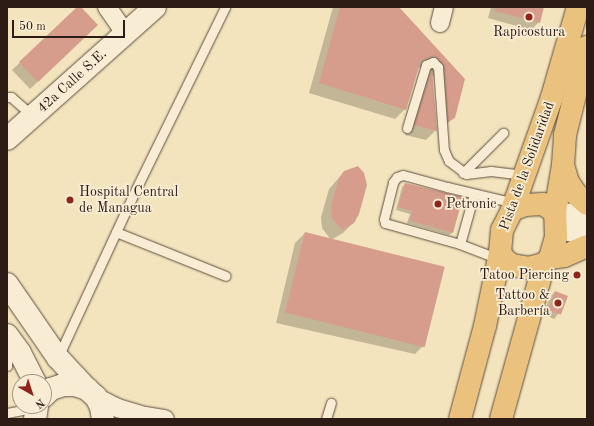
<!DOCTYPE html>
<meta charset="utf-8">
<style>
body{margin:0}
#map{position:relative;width:594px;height:426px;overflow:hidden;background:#f4e4bd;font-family:"Old Standard TT",serif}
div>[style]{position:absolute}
.shadow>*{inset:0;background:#0003}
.building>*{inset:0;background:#d79d8c;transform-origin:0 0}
.roads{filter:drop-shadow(0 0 1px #5e4e3f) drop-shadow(0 0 1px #5e4e3f)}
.service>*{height:9px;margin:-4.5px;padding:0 4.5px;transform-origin:4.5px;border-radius:4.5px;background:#f8edd4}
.minor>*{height:18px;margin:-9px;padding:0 9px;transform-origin:9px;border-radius:9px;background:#f8edd4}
.tertiary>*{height:22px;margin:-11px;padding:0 11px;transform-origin:11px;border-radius:11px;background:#f8edd4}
.secondary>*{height:22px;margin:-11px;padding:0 11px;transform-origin:11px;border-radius:11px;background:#f8edd4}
.primary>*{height:22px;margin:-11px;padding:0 11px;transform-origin:11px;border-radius:11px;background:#eac27e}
.dots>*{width:11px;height:11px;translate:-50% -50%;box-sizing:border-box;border:2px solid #f8edd4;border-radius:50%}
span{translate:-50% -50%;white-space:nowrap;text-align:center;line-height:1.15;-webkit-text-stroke:3.5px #f8edd4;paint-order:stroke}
.poi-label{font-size:14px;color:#2c1c15}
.left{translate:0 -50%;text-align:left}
.right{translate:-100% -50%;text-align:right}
.street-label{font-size:14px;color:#2c1c15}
.frame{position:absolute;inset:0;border:8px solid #2c1c15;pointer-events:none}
.north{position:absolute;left:12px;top:374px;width:40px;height:40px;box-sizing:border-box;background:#f8edd4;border:1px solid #a69988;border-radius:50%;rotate:141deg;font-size:11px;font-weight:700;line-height:16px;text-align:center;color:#2c1c15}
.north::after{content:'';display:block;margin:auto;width:14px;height:18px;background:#8f2418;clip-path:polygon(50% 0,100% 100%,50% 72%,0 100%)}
.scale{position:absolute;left:12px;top:20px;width:113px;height:18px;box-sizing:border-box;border:2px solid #2c1c15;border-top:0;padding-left:5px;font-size:12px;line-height:14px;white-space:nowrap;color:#2c1c15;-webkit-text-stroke:3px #f8edd4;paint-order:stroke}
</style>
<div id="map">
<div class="shadow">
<div style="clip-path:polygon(78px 7px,80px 7px,89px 33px,30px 89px,12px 70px)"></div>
<div style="clip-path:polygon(333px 7px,398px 7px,464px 79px,454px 117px,443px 128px,434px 77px,431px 74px,436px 130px,426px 140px,405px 135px,422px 80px,430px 72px,424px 66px,418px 68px,405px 109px,395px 119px,309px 93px)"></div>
<div style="clip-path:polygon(491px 7px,543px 7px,539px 22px,531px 30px,488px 18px)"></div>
<div style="clip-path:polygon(344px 172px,353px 223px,343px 233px,331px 240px,322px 228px,321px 217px,329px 189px)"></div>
<div style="clip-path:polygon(405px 184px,452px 233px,449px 235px,407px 223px,410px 214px,396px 210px,402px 187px)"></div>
<div style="clip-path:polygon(305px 233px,425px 344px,415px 354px,276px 323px,295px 243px)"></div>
<div style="clip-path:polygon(555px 292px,559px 313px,554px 319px,543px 314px,550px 297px)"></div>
</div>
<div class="building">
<div style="clip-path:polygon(77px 7px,81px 7px,98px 25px,38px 82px,19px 62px)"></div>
<div style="clip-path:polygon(340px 7px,399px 7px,465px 79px,455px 118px,448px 122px,444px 67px,435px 56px,424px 59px,420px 63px,406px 110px,319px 83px)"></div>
<div style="clip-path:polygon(496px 7px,544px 7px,540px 23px,495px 11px)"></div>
<div style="clip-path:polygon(432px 69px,432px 70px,437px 131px,414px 125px)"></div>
<div style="clip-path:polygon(358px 166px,364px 173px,367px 185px,359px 214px,354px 223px,342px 230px,332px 218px,331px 206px,339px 178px,344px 171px)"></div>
<div style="clip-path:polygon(405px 183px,463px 197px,453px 233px,410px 221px,412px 211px,398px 207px)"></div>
<div style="left:305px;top:232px;width:144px;height:83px;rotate:14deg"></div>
<div style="left:555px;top:291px;width:14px;height:20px;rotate:21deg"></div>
</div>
<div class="roads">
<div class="service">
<div style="left:7px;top:97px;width:4px"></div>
<div style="left:11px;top:97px;width:29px;rotate:41deg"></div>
<div style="left:407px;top:128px;width:66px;rotate:-73.2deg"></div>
<div style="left:426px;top:65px;width:8px;rotate:-23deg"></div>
<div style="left:433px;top:62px;width:7px;rotate:45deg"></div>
<div style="left:438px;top:67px;width:83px;rotate:85.9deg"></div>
<div style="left:444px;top:150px;width:12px;rotate:66deg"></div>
<div style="left:449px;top:161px;width:21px;rotate:37deg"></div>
<div style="left:466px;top:174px;width:25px;rotate:-7deg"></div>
<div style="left:491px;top:171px;width:33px;rotate:7deg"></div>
<div style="left:463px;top:173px;width:57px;rotate:-45deg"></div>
<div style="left:116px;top:232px;width:118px;rotate:21.8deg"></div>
<div style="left:460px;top:244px;width:52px;rotate:-74.4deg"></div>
<div style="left:499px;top:259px;width:42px;rotate:-159deg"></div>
<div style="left:460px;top:244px;width:78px;rotate:-164.4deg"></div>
<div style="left:385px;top:223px;width:4px;rotate:-104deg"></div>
<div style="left:384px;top:219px;width:38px;rotate:-76deg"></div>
<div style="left:393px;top:182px;width:6px;rotate:-51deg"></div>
<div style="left:397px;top:177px;width:6px;rotate:-18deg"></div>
<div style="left:403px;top:175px;width:46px;rotate:15.3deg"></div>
<div style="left:447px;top:187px;width:69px;rotate:13.4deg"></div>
<div style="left:58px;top:357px;width:185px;rotate:-65.1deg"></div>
<div style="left:136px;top:189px;width:203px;rotate:-63.9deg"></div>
<div style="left:7px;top:366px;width:21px;rotate:-85deg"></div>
<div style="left:7px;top:413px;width:31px;rotate:-11deg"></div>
<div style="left:326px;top:419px;width:17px;rotate:-73deg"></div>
</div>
<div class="minor">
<div style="left:107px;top:7px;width:32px;rotate:55deg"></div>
<div style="left:440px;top:23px;width:16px;rotate:-76deg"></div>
<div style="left:96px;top:397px;width:25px;rotate:27deg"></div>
<div style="left:118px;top:408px;width:28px;rotate:17deg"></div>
<div style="left:145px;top:416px;width:20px;rotate:9deg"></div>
</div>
<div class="tertiary">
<div style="left:7px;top:139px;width:198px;rotate:-41.7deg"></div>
<div style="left:7px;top:284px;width:90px;rotate:55.4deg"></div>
<div style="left:58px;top:358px;width:42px;rotate:46.9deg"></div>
<div style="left:7px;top:335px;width:22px;rotate:54deg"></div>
<div style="left:20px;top:353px;width:33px;rotate:63deg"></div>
<div style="left:44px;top:396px;width:10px;rotate:-45deg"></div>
<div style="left:51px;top:389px;width:13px;rotate:-18deg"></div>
<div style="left:63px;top:385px;width:12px"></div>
<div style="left:75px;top:385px;width:13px;rotate:18deg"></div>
<div style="left:87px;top:389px;width:12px;rotate:42deg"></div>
<div style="left:96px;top:397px;width:11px;rotate:63deg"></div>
<div style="left:101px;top:407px;width:12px;rotate:81deg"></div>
<div style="left:35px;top:419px;width:13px;rotate:-81deg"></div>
</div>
<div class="secondary">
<div style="left:555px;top:212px;width:33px;rotate:11deg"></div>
<div style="left:556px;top:227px;width:32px;rotate:13deg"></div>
</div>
<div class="primary">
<div style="left:563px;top:165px;width:18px;rotate:74deg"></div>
<div style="left:568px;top:182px;width:14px;rotate:56deg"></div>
<div style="left:576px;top:194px;width:15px;rotate:42deg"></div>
<div style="left:512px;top:210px;width:14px;rotate:-21deg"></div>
<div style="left:525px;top:205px;width:18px;rotate:-3deg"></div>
<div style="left:543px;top:204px;width:14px;rotate:34deg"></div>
<div style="left:500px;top:253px;width:9px;rotate:54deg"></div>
<div style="left:505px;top:260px;width:9px;rotate:36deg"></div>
<div style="left:512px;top:265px;width:17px;rotate:10deg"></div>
<div style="left:529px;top:268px;width:16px;rotate:-15deg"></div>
<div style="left:550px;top:258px;width:14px;rotate:-8deg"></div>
<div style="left:564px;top:256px;width:25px;rotate:-23deg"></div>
<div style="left:460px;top:419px;width:96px;rotate:-75deg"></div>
<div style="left:485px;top:326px;width:75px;rotate:-78.4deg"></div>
<div style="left:500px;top:253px;width:23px;rotate:-85deg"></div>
<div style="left:502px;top:230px;width:22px;rotate:-63deg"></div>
<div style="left:512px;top:210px;width:120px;rotate:-70.5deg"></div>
<div style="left:552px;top:97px;width:94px;rotate:-73.9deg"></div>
<div style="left:501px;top:419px;width:161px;rotate:-74.5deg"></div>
<div style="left:544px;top:264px;width:8px;rotate:-45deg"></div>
<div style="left:550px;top:258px;width:22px;rotate:-74deg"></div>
<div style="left:556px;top:237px;width:25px;rotate:-92deg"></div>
<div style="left:555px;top:212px;width:48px;rotate:-80.3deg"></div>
<div style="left:563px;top:165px;width:30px;rotate:-86deg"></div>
<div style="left:565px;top:135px;width:91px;rotate:-76deg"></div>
</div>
</div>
<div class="dots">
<div style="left:529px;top:17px;background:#8f2418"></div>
<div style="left:70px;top:200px;background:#8f2418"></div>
<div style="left:438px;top:204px;background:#8f2418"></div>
<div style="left:577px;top:275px;background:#8f2418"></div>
<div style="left:558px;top:303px;background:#8f2418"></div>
</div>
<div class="poi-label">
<span style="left:529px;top:32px">Rapicostura</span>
<span class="left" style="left:79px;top:200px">Hospital Central<br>de Managua</span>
<span class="left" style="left:446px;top:204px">Petronic</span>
<span class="right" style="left:569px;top:275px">Tatoo Piercing</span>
<span class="right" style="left:550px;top:303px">Tattoo &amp;<br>Barbería</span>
</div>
<div class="street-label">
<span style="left:72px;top:81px;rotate:-42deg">42a Calle S.E.</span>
<span style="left:527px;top:166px;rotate:-70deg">Pista de la Solidaridad</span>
</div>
<div class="frame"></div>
<div class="north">N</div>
<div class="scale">50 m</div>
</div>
